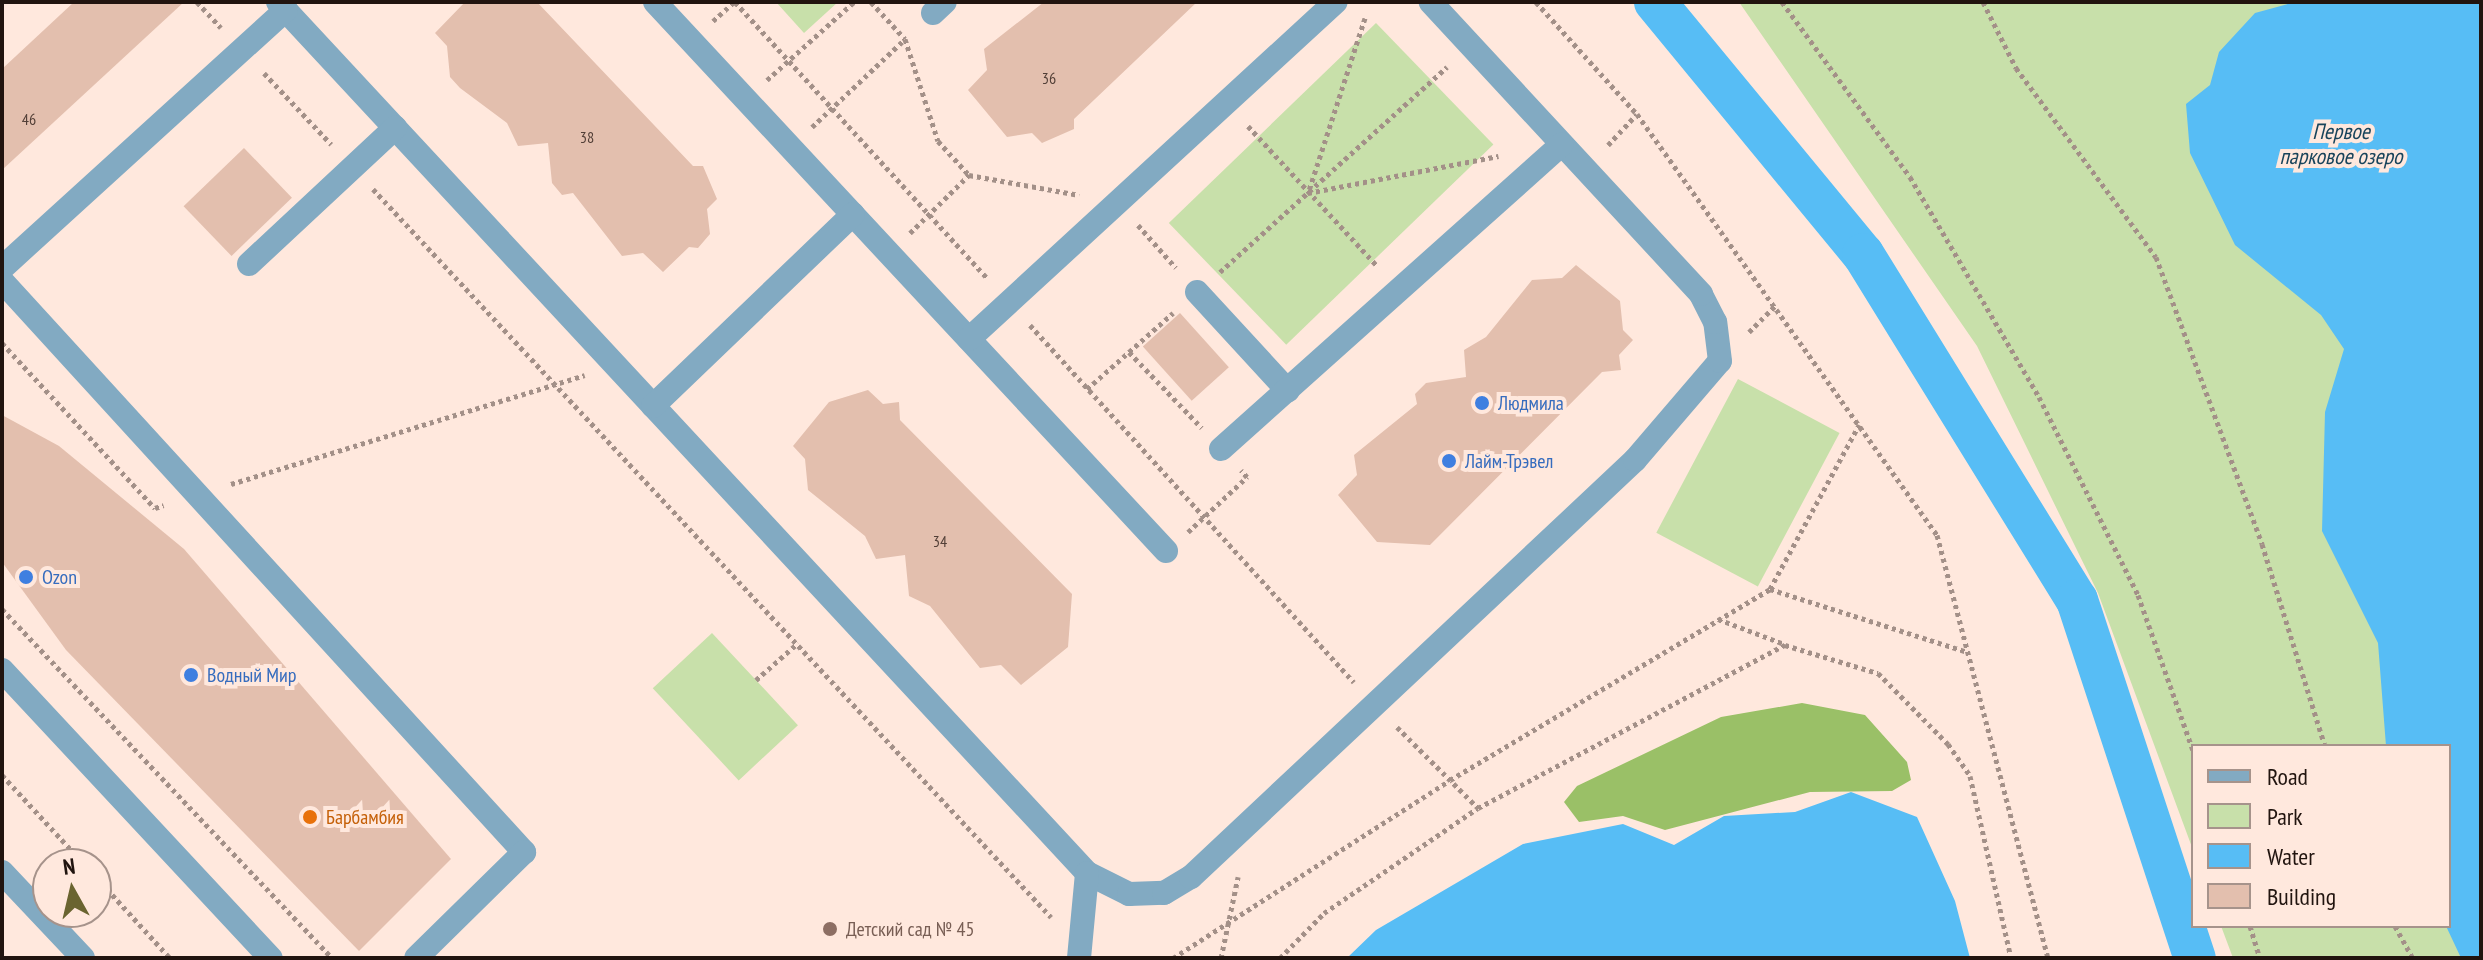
<!DOCTYPE html>
<meta charset="utf-8">
<style>
body{margin:0}
#map{position:relative;width:2483px;height:960px;overflow:hidden;background:#ffe8dd;font-family:"PT Sans Narrow",sans-serif}
div>[style]{position:absolute}
.green>*{inset:0;background:#c8e0aa;transform-origin:0 0}
.forest>*{inset:0;background:#9ac067}
.water>*{inset:0;background:#57bdf5}
.canal>*{height:42px;margin:-21px;padding:0 21px;transform-origin:21px;border-radius:21px;background:#57bdf5}
.building>*{inset:0;background:#e3bfae;transform-origin:0 0}
.path>*{height:5px;margin-top:-2.5px;transform-origin:0;background:repeating-linear-gradient(90deg,#a39088 0 4px,transparent 0 8px)}
.minor>*{height:24px;margin:-12px;padding:0 12px;transform-origin:12px;border-radius:12px;background:#82aac2}
.dots>*{width:22px;height:22px;translate:-50% -50%;box-sizing:border-box;border:4px solid #ffe8dd;border-radius:50%}
span{translate:-50% -50%;white-space:nowrap;text-align:center;line-height:1.15;-webkit-text-stroke:8px #ffe8dd;paint-order:stroke}
.number-label{font-size:16px;color:#523f37}
.number-label span{-webkit-text-stroke-width:0}
.shop-label{font-size:20px;color:#366cbe}
.left{translate:0 -50%;text-align:left}
.food-label{font-size:20px;color:#c56008}
.education-label{font-size:20px;color:#785e54}
.water-label{font-size:22px;color:#19445b;font-style:italic}
.frame{position:absolute;inset:0;border:4px solid #21140f;pointer-events:none}
.legend{position:absolute;left:2191px;top:744px;width:260px;height:184px;box-sizing:border-box;background:#ffe8dd;border:2px solid #a6938b;margin:0;padding:10px 14px;list-style:none;font-size:24px;color:#21140f}
.legend li{display:flex;align-items:center;gap:16px;height:40px}
.legend b{width:40px;border:2px solid #a6938b}
.north{position:absolute;left:32px;top:848px;width:80px;height:80px;box-sizing:border-box;background:#ffe8dd;border:2px solid #a6938b;border-radius:50%;rotate:352deg;font-size:22px;font-weight:700;line-height:32px;text-align:center;color:#21140f}
.north::after{content:'';display:block;margin:auto;width:28px;height:36px;background:#6a6430;clip-path:polygon(50% 0,100% 100%,50% 72%,0 100%)}
</style>
<div id="map">
<div class="green">
<div style="clip-path:polygon(776px 2px,838px 2px,804px 33px)"></div>
<div style="clip-path:polygon(1739px 2px,2481px 2px,2481px 958px,2233px 958px,2221px 926px,2449px 926px,2449px 746px,2193px 746px,2193px 850px,2098px 593px,1977px 346px)"></div>
<div style="left:1376px;top:23px;width:169px;height:288px;rotate:46deg"></div>
<div style="left:1738px;top:379px;width:115px;height:174px;rotate:28deg"></div>
<div style="left:712px;top:633px;width:126px;height:81px;rotate:47deg"></div>
</div>
<div class="forest">
<div style="clip-path:polygon(1802px 703px,1865px 715px,1907px 762px,1911px 780px,1892px 791px,1810px 792px,1665px 830px,1623px 816px,1579px 822px,1564px 802px,1577px 786px,1721px 717px)"></div>
</div>
<div class="water">
<div style="clip-path:polygon(2295px 2px,2481px 2px,2481px 958px,2461px 958px,2446px 926px,2449px 746px,2386px 746px,2378px 643px,2322px 531px,2325px 412px,2344px 349px,2321px 315px,2235px 245px,2190px 153px,2186px 104px,2210px 85px,2219px 52px,2255px 13px)"></div>
<div style="clip-path:polygon(1851px 792px,1917px 817px,1955px 901px,1970px 958px,1347px 958px,1376px 930px,1523px 844px,1623px 824px,1674px 845px,1724px 816px,1795px 812px)"></div>
</div>
<div class="canal">
<div style="left:1655px;top:2px;width:327px;rotate:50.5deg"></div>
<div style="left:1863px;top:254px;width:407px;rotate:58.3deg"></div>
<div style="left:2077px;top:600px;width:377px;rotate:71.8deg"></div>
</div>
<div class="building">
<div style="clip-path:polygon(74px 2px,184px 2px,2px 170px,2px 69px)"></div>
<div style="clip-path:polygon(465px 2px,537px 2px,693px 166px,703px 166px,717px 199px,707px 209px,710px 234px,698px 248px,689px 247px,663px 272px,643px 253px,622px 256px,573px 193px,562px 195px,552px 183px,548px 143px,518px 146px,507px 123px,460px 88px,450px 77px,447px 46px,435px 33px)"></div>
<div style="clip-path:polygon(1044px 2px,1197px 2px,1074px 119px,1074px 129px,1042px 143px,1032px 133px,1007px 137px,968px 90px,987px 70px,984px 49px)"></div>
<div style="left:244px;top:148px;width:69px;height:84px;rotate:46deg"></div>
<div style="clip-path:polygon(1576px 265px,1620px 301px,1623px 330px,1633px 340px,1619px 355px,1621px 370px,1602px 372px,1430px 545px,1377px 542px,1338px 495px,1357px 475px,1354px 455px,1417px 404px,1415px 394px,1426px 383px,1466px 377px,1464px 350px,1486px 337px,1532px 280px,1562px 278px)"></div>
<div style="left:1180px;top:313px;width:73px;height:50px;rotate:48deg"></div>
<div style="clip-path:polygon(868px 390px,883px 404px,899px 402px,900px 420px,1072px 594px,1068px 647px,1021px 685px,1001px 665px,980px 668px,930px 606px,909px 596px,905px 555px,876px 559px,865px 536px,808px 490px,805px 459px,793px 446px,829px 402px)"></div>
<div style="clip-path:polygon(2px 415px,59px 446px,184px 549px,451px 859px,359px 951px,66px 650px,2px 562px)"></div>
</div>
<div class="path">
<div style="left:197px;top:2px;width:35px;rotate:47deg"></div>
<div style="left:735px;top:2px;width:375px;rotate:47.6deg"></div>
<div style="left:871px;top:2px;width:50px;rotate:47.4deg"></div>
<div style="left:905px;top:39px;width:107px;rotate:72.1deg"></div>
<div style="left:938px;top:141px;width:46px;rotate:47.6deg"></div>
<div style="left:969px;top:175px;width:112px;rotate:10.3deg"></div>
<div style="left:1536px;top:2px;width:151px;rotate:48deg"></div>
<div style="left:1637px;top:114px;width:517px;rotate:54.53deg"></div>
<div style="left:1937px;top:535px;width:437px;rotate:75.3deg"></div>
<div style="left:1782px;top:2px;width:217px;rotate:53.8deg"></div>
<div style="left:1910px;top:177px;width:255px;rotate:59.6deg"></div>
<div style="left:2039px;top:397px;width:221px;rotate:63.4deg"></div>
<div style="left:2138px;top:595px;width:164px;rotate:70.5deg"></div>
<div style="left:1983px;top:2px;width:74px;rotate:63.4deg"></div>
<div style="left:2016px;top:68px;width:235px;rotate:53.5deg"></div>
<div style="left:2156px;top:257px;width:306px;rotate:69.7deg"></div>
<div style="left:2262px;top:544px;width:212px;rotate:72.7deg"></div>
<div style="left:1365px;top:18px;width:184px;rotate:108deg"></div>
<div style="left:1308px;top:193px;width:194px;rotate:-11deg"></div>
<div style="left:713px;top:21px;width:28px;rotate:-42deg"></div>
<div style="left:264px;top:73px;width:98px;rotate:46.7deg"></div>
<div style="left:767px;top:80px;width:117px;rotate:-41.9deg"></div>
<div style="left:1248px;top:126px;width:190px;rotate:47.3deg"></div>
<div style="left:812px;top:127px;width:129px;rotate:-43.4deg"></div>
<div style="left:1608px;top:145px;width:42px;rotate:-46.9deg"></div>
<div style="left:373px;top:189px;width:995px;rotate:47.04deg"></div>
<div style="left:1138px;top:225px;width:57px;rotate:48.5deg"></div>
<div style="left:910px;top:233px;width:83px;rotate:-44.5deg"></div>
<div style="left:1220px;top:272px;width:306px;rotate:-42.1deg"></div>
<div style="left:1030px;top:325px;width:482px;rotate:47.8deg"></div>
<div style="left:1749px;top:332px;width:37px;rotate:-45deg"></div>
<div style="left:2px;top:343px;width:225px;rotate:47.2deg"></div>
<div style="left:155px;top:508px;width:9px;rotate:-18deg"></div>
<div style="left:1129px;top:352px;width:105px;rotate:46.2deg"></div>
<div style="left:1087px;top:389px;width:115px;rotate:-41.5deg"></div>
<div style="left:231px;top:484px;width:370px;rotate:-17.1deg"></div>
<div style="left:1188px;top:532px;width:81px;rotate:-43deg"></div>
<div style="left:1247px;top:477px;width:9px;rotate:-131deg"></div>
<div style="left:1770px;top:589px;width:207px;rotate:17.7deg"></div>
<div style="left:2px;top:609px;width:480px;rotate:46.6deg"></div>
<div style="left:1718px;top:619px;width:71px;rotate:20.7deg"></div>
<div style="left:756px;top:680px;width:56px;rotate:-41.4deg"></div>
<div style="left:1397px;top:727px;width:115px;rotate:45deg"></div>
<div style="left:2px;top:775px;width:121px;rotate:47.3deg"></div>
<div style="left:96px;top:877px;width:110px;rotate:47.6deg"></div>
<div style="left:2250px;top:926px;width:34px;rotate:73deg"></div>
<div style="left:2395px;top:926px;width:37px;rotate:61deg"></div>
<div style="left:1173px;top:958px;width:329px;rotate:-32.7deg"></div>
<div style="left:1450px;top:780px;width:373px;rotate:-30.8deg"></div>
<div style="left:1770px;top:589px;width:187px;rotate:-61.5deg"></div>
<div style="left:1221px;top:958px;width:83px;rotate:-78.1deg"></div>
<div style="left:1280px;top:958px;width:63px;rotate:-45.6deg"></div>
<div style="left:1324px;top:913px;width:186px;rotate:-34.3deg"></div>
<div style="left:1478px;top:808px;width:348px;rotate:-28deg"></div>
<div style="left:1785px;top:645px;width:97px;rotate:16.8deg"></div>
<div style="left:1878px;top:673px;width:100px;rotate:45.4deg"></div>
<div style="left:1948px;top:744px;width:39px;rotate:55deg"></div>
<div style="left:1970px;top:776px;width:187px;rotate:77.3deg"></div>
</div>
<div class="minor">
<div style="left:278px;top:2px;width:1189px;rotate:47.11deg"></div>
<div style="left:1087px;top:873px;width:47px;rotate:26.6deg"></div>
<div style="left:1129px;top:894px;width:35px;rotate:-2deg"></div>
<div style="left:1164px;top:893px;width:31px;rotate:-31deg"></div>
<div style="left:1191px;top:877px;width:609px;rotate:-43.2deg"></div>
<div style="left:1635px;top:460px;width:130px;rotate:-49.4deg"></div>
<div style="left:1720px;top:361px;width:39px;rotate:-97deg"></div>
<div style="left:1715px;top:322px;width:31px;rotate:-117deg"></div>
<div style="left:1701px;top:294px;width:398px;rotate:-132.8deg"></div>
<div style="left:655px;top:2px;width:750px;rotate:47.05deg"></div>
<div style="left:933px;top:13px;width:16px;rotate:-43deg"></div>
<div style="left:249px;top:264px;width:200px;rotate:-43deg"></div>
<div style="left:2px;top:268px;width:384px;rotate:-42.3deg"></div>
<div style="left:2px;top:281px;width:774px;rotate:47.57deg"></div>
<div style="left:524px;top:852px;width:151px;rotate:135.5deg"></div>
<div style="left:1197px;top:292px;width:134px;rotate:47.4deg"></div>
<div style="left:969px;top:339px;width:498px;rotate:-42.6deg"></div>
<div style="left:653px;top:406px;width:277px;rotate:-43.8deg"></div>
<div style="left:1221px;top:449px;width:457px;rotate:-41.8deg"></div>
<div style="left:2px;top:670px;width:394px;rotate:47deg"></div>
<div style="left:2px;top:872px;width:118px;rotate:46.7deg"></div>
<div style="left:1079px;top:958px;width:85px;rotate:-84.6deg"></div>
</div>
<div class="dots">
<div style="left:1482px;top:403px;background:#3f7fe0"></div>
<div style="left:1449px;top:461px;background:#3f7fe0"></div>
<div style="left:26px;top:577px;background:#3f7fe0"></div>
<div style="left:191px;top:675px;background:#3f7fe0"></div>
<div style="left:310px;top:817px;background:#e8710a"></div>
<div style="left:830px;top:929px;background:#8d6e63"></div>
</div>
<div class="number-label">
<span style="left:1049px;top:78px">36</span>
<span style="left:29px;top:119px">46</span>
<span style="left:587px;top:137px">38</span>
<span style="left:940px;top:541px">34</span>
</div>
<div class="shop-label">
<span class="left" style="left:1498px;top:403px">Людмила</span>
<span class="left" style="left:1465px;top:461px">Лайм-Трэвел</span>
<span class="left" style="left:42px;top:577px">Ozon</span>
<span class="left" style="left:207px;top:675px">Водный Мир</span>
</div>
<div class="food-label">
<span class="left" style="left:326px;top:817px">Барбамбия</span>
</div>
<div class="education-label">
<span class="left" style="left:846px;top:929px">Детский сад № 45</span>
</div>
<div class="water-label">
<span style="left:2341px;top:144px">Первое<br>парковое озеро</span>
</div>
<div class="frame"></div>
<ul class="legend">
<li><b style="height:10px;background:#82aac2"></b>Road</li>
<li><b style="height:22px;background:#c8e0aa"></b>Park</li>
<li><b style="height:22px;background:#57bdf5"></b>Water</li>
<li><b style="height:22px;background:#e3bfae"></b>Building</li>
</ul>
<div class="north">N</div>
</div>
